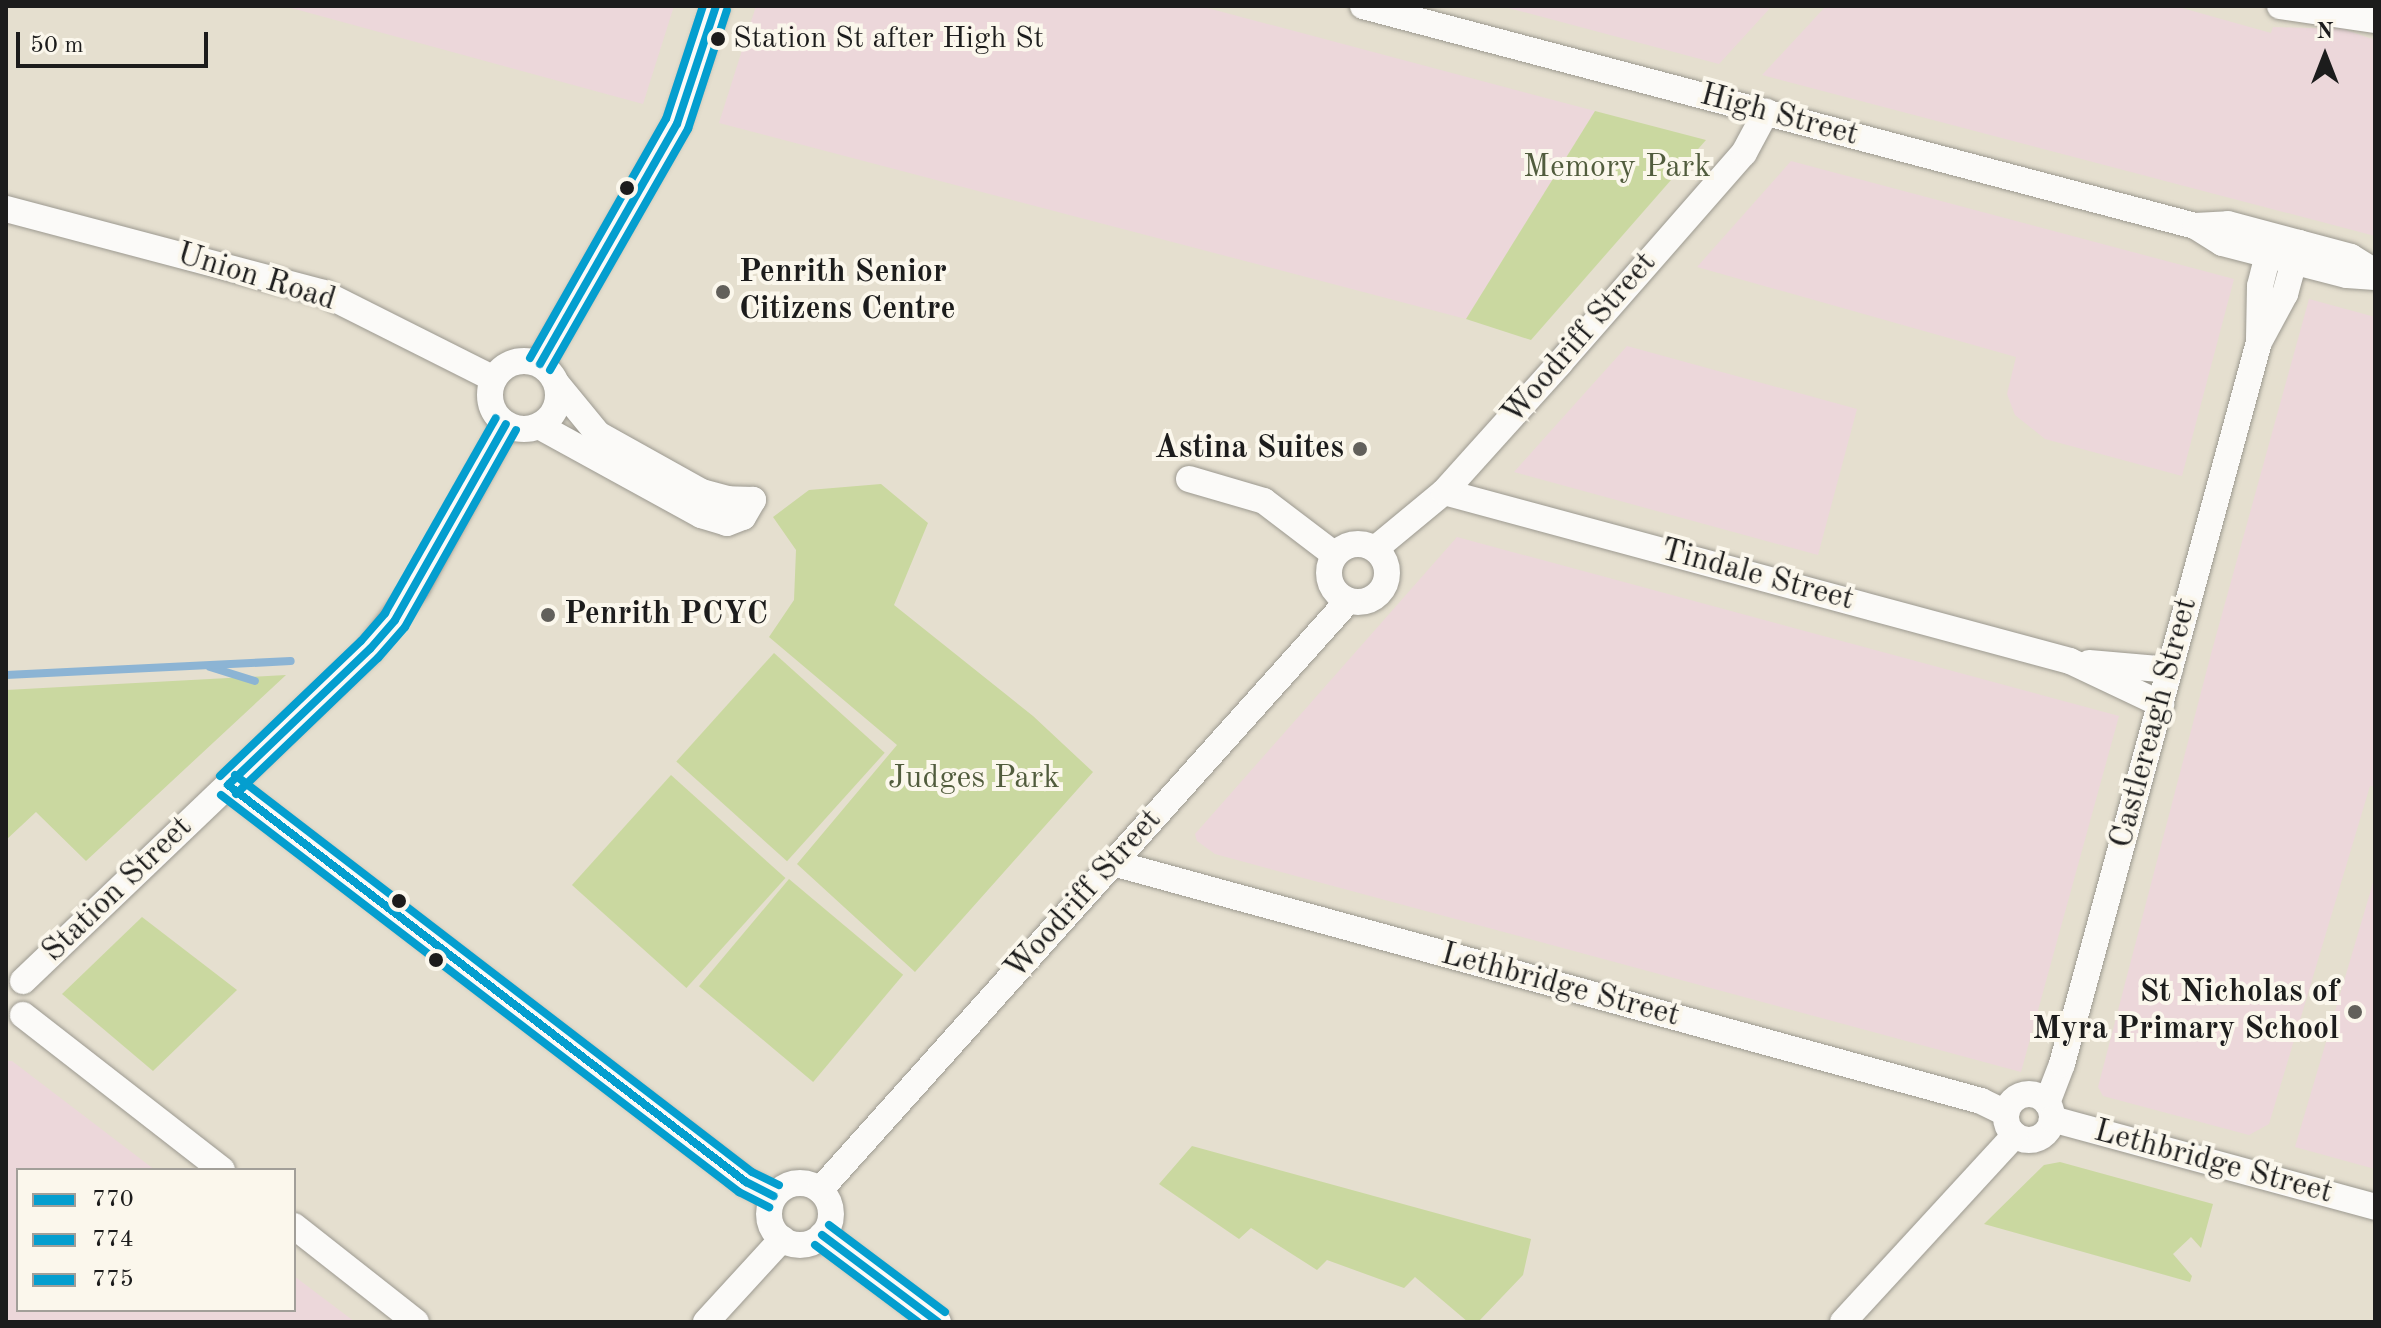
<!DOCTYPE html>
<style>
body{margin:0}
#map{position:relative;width:2381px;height:1328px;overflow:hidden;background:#e5dfcf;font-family:"Old Standard TT",serif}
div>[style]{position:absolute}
.built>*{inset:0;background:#ecd7da}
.green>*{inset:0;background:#cad8a0;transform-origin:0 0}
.stream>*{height:8px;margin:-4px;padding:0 4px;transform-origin:4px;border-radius:4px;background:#8cb4d4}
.roads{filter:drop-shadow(0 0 2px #9c9990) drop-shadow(0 0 2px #9c9990)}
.minor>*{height:26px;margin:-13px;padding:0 13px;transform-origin:13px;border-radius:13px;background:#fbfaf8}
.minor>.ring{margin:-13px;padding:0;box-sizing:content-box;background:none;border:26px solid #fbfaf8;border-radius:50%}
.bus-1>*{height:8px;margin:-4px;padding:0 4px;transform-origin:4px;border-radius:4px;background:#049ecf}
.bus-2>*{height:8px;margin:-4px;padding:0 4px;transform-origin:4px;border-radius:4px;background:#049ecf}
.bus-3>*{height:8px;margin:-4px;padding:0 4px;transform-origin:4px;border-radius:4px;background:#049ecf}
.dots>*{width:22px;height:22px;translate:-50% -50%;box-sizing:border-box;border:4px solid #fbf7ec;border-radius:50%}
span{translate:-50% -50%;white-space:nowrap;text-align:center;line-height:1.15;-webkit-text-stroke:8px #fbf7ec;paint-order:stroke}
.bus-label{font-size:30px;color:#1c1c1c}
.left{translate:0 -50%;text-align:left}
.street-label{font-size:32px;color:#1c1c1c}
.park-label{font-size:32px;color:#515c3d}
.poi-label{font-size:32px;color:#1c1c1c;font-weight:700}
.right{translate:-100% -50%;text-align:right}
.frame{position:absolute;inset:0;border:8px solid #1c1c1c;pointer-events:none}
.legend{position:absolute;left:16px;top:1168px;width:280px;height:144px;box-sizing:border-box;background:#fbf7ec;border:2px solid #a29f99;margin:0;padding:10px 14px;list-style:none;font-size:24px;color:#1c1c1c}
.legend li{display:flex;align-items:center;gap:16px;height:40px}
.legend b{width:40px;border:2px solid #a29f99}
.north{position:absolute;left:2285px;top:16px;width:80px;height:80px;-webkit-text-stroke:6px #fbf7ec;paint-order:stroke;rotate:0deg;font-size:22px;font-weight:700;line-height:32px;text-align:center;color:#1c1c1c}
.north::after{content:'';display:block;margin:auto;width:28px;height:36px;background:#1c1c1c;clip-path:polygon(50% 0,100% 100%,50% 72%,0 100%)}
.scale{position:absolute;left:16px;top:32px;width:192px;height:36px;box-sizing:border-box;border:4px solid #1c1c1c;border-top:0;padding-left:10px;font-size:24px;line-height:28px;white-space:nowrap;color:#1c1c1c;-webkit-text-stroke:6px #fbf7ec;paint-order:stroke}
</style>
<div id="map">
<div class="built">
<div style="clip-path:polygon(284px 6px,674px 6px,643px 104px)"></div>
<div style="clip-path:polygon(756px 6px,1200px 6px,1595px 111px,1466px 319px,719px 123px)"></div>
<div style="clip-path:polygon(1501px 6px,1772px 6px,1719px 64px)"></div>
<div style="clip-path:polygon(1826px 6px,2175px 6px,2271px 33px,2273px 27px,2343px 29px,2375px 40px,2375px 236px,1762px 75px)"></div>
<div style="clip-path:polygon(1791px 161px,2234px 279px,2182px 476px,2045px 439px,2015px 415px,2007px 394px,2016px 357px,1697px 267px)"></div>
<div style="clip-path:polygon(2309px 299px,2375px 317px,2375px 787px,2370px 786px,2269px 1124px,2249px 1135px,2103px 1096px,2098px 1087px,2211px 654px)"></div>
<div style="clip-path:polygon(1627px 346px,1857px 409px,1818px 555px,1514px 472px)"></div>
<div style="clip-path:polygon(1457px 537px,2119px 716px,2021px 1072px,1215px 854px,1197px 841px,1195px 834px)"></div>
<div style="clip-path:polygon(2375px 876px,2375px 1169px,2295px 1147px)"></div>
<div style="clip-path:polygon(6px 1061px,12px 1061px,155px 1170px,18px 1170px,18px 1310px,294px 1310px,294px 1276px,355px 1322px,6px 1322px)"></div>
</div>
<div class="green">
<div style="clip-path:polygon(1595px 111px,1706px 140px,1531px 340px,1466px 319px)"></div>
<div style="clip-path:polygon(881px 484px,928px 523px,894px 605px,1033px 716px,1093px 772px,915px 972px,797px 864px,897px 745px,769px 637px,794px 600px,796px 550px,773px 517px,809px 490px)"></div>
<div style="left:774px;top:653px;width:149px;height:146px;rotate:42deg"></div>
<div style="clip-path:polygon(286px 675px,86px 861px,36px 812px,6px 840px,6px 690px)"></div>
<div style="left:671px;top:775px;width:154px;height:148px;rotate:42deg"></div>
<div style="left:789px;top:879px;width:149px;height:140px;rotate:40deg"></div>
<div style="clip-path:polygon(142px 917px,237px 990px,153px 1071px,62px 994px)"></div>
<div style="clip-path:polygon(1192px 1146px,1531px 1239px,1523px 1275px,1480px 1320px,1483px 1322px,1468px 1322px,1415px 1277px,1404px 1288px,1327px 1260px,1317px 1270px,1251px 1228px,1239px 1239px,1159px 1184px)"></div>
<div style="clip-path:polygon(2060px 1162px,2213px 1204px,2201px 1248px,2191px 1237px,2173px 1254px,2192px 1276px,2190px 1282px,1984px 1224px,2044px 1165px)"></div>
</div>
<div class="stream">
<div style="left:210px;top:667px;width:47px;rotate:17.3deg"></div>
<div style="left:6px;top:675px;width:285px;rotate:-2.8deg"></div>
</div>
<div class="roads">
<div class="minor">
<div style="left:1363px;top:6px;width:861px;rotate:14.81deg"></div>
<div style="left:2195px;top:226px;width:32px;rotate:32deg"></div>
<div style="left:2222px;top:243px;width:129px;rotate:14.4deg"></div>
<div style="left:2347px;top:275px;width:28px;rotate:4deg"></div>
<div style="left:2280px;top:6px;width:96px;rotate:8.4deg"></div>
<div style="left:6px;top:209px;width:328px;rotate:14.8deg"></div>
<div style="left:323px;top:293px;width:191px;rotate:26.7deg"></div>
<div style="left:2195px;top:226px;width:33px;rotate:-3deg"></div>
<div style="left:2228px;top:224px;width:127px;rotate:15deg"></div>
<div style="left:2351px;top:257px;width:28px;rotate:32deg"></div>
<div style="left:2259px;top:338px;width:52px;rotate:-88.9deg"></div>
<div style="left:2260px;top:286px;width:49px;rotate:-75.7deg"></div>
<div class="ring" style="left:490px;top:361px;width:42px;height:42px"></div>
<div style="left:540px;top:364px;width:276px;rotate:-60.3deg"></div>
<div style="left:677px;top:124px;width:124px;rotate:-71.7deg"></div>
<div style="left:539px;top:426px;width:185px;rotate:28.8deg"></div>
<div style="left:701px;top:515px;width:27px;rotate:17deg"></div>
<div style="left:727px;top:523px;width:17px;rotate:-21deg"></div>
<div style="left:743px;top:517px;width:20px;rotate:-60deg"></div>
<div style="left:753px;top:500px;width:25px;rotate:-178deg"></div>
<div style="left:728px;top:499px;width:27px;rotate:-165deg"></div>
<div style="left:702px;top:492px;width:119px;rotate:-150.9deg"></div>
<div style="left:598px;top:434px;width:65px;rotate:-129.4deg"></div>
<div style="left:1189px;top:479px;width:78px;rotate:16.3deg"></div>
<div style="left:1264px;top:501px;width:89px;rotate:37.3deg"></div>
<div style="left:1444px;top:492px;width:648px;rotate:15.11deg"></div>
<div style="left:2070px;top:661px;width:101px;rotate:25.3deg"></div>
<div class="ring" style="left:1329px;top:544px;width:32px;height:32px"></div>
<div style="left:1375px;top:549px;width:89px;rotate:-39.6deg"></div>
<div style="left:1444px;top:492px;width:173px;rotate:-48deg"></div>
<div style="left:1560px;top:363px;width:279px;rotate:-48.8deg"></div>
<div style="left:1744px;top:153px;width:47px;rotate:-61.8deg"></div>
<div style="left:2089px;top:663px;width:81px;rotate:4.9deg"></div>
<div style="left:228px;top:785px;width:653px;rotate:37.47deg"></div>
<div style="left:746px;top:1182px;width:31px;rotate:27deg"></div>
<div style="left:1113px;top:863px;width:900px;rotate:15.33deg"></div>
<div style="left:1981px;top:1101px;width:28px;rotate:26deg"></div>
<div style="left:23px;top:981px;width:480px;rotate:-43.7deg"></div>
<div style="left:370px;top:649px;width:76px;rotate:-53deg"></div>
<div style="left:416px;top:588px;width:187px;rotate:-61.2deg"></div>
<div style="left:23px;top:1015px;width:252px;rotate:37.9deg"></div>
<div class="ring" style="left:2006px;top:1094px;width:20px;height:20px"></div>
<div style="left:2047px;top:1103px;width:42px;rotate:-69deg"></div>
<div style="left:2062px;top:1064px;width:748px;rotate:-74.74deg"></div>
<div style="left:2259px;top:342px;width:55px;rotate:-61.6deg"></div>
<div style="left:2285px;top:294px;width:53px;rotate:-74.6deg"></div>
<div style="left:2052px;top:1119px;width:335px;rotate:15.2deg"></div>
<div class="ring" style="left:769px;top:1183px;width:36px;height:36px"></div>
<div style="left:820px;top:1190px;width:791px;rotate:-48.13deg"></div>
<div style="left:294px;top:1226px;width:155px;rotate:38.2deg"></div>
<div style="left:822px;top:1235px;width:145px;rotate:36.9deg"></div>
<div style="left:706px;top:1322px;width:113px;rotate:-47.5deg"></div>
<div style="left:1843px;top:1322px;width:254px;rotate:-47.4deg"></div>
</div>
</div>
<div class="bus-1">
<div style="left:540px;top:364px;width:276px;rotate:-60.3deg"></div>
<div style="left:677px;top:124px;width:124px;rotate:-71.7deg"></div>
<div style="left:228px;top:785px;width:653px;rotate:37.47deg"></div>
<div style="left:746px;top:1182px;width:31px;rotate:27deg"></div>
<div style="left:228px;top:785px;width:197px;rotate:-43.8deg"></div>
<div style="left:370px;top:649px;width:38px;rotate:-49deg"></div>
<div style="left:395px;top:620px;width:225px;rotate:-60.5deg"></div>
<div style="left:822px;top:1235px;width:145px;rotate:36.9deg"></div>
</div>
<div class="bus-2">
<div style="left:550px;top:370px;width:278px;rotate:-60.2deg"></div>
<div style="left:688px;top:129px;width:125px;rotate:-71.9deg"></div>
<div style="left:236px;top:794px;width:197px;rotate:-43.8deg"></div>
<div style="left:378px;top:658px;width:41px;rotate:-48.9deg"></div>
<div style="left:405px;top:627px;width:226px;rotate:-60.6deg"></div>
<div style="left:221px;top:795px;width:653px;rotate:37.47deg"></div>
<div style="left:739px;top:1192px;width:34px;rotate:27deg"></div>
<div style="left:815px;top:1245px;width:129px;rotate:36.8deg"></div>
</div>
<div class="bus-3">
<div style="left:530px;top:358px;width:275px;rotate:-60.4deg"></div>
<div style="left:666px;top:119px;width:119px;rotate:-71.9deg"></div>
<div style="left:235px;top:775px;width:652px;rotate:37.52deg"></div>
<div style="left:752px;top:1172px;width:30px;rotate:26deg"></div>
<div style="left:220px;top:776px;width:195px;rotate:-43.8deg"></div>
<div style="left:361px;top:641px;width:37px;rotate:-49deg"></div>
<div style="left:385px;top:613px;width:224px;rotate:-60.4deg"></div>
<div style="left:829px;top:1225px;width:145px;rotate:36.9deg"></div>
</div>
<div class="dots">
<div style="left:718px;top:39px;background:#1c1c1c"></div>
<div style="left:627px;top:188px;background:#1c1c1c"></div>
<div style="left:723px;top:292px;background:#62605b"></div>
<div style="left:1360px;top:449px;background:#62605b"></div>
<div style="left:548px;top:615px;background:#62605b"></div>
<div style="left:399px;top:901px;background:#1c1c1c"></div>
<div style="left:436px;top:960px;background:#1c1c1c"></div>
<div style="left:2355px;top:1012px;background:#62605b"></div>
</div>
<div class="bus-label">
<span class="left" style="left:733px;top:39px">Station St after High St</span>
</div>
<div class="street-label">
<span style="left:1779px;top:116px;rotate:15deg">High Street</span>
<span style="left:256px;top:278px;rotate:17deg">Union Road</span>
<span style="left:1580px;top:339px;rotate:-49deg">Woodriff Street</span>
<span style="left:1757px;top:576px;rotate:15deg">Tindale Street</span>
<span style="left:2155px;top:723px;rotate:-75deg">Castlereagh Street</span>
<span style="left:118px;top:890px;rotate:-44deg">Station Street</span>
<span style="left:1084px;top:895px;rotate:-48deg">Woodriff Street</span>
<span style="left:1560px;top:986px;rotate:15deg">Lethbridge Street</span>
<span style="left:2213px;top:1163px;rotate:15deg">Lethbridge Street</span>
</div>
<div class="park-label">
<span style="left:1617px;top:168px">Memory Park</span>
<span style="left:974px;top:779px">Judges Park</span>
</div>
<div class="poi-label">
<span class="left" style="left:739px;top:292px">Penrith Senior<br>Citizens Centre</span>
<span class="right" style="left:1344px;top:449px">Astina Suites</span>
<span class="left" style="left:564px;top:615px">Penrith PCYC</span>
<span class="right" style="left:2339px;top:1012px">St Nicholas of<br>Myra Primary School</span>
</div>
<div class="frame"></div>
<ul class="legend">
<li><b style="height:10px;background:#049ecf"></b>770</li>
<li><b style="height:10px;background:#049ecf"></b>774</li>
<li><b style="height:10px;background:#049ecf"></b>775</li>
</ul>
<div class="north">N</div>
<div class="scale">50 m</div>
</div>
